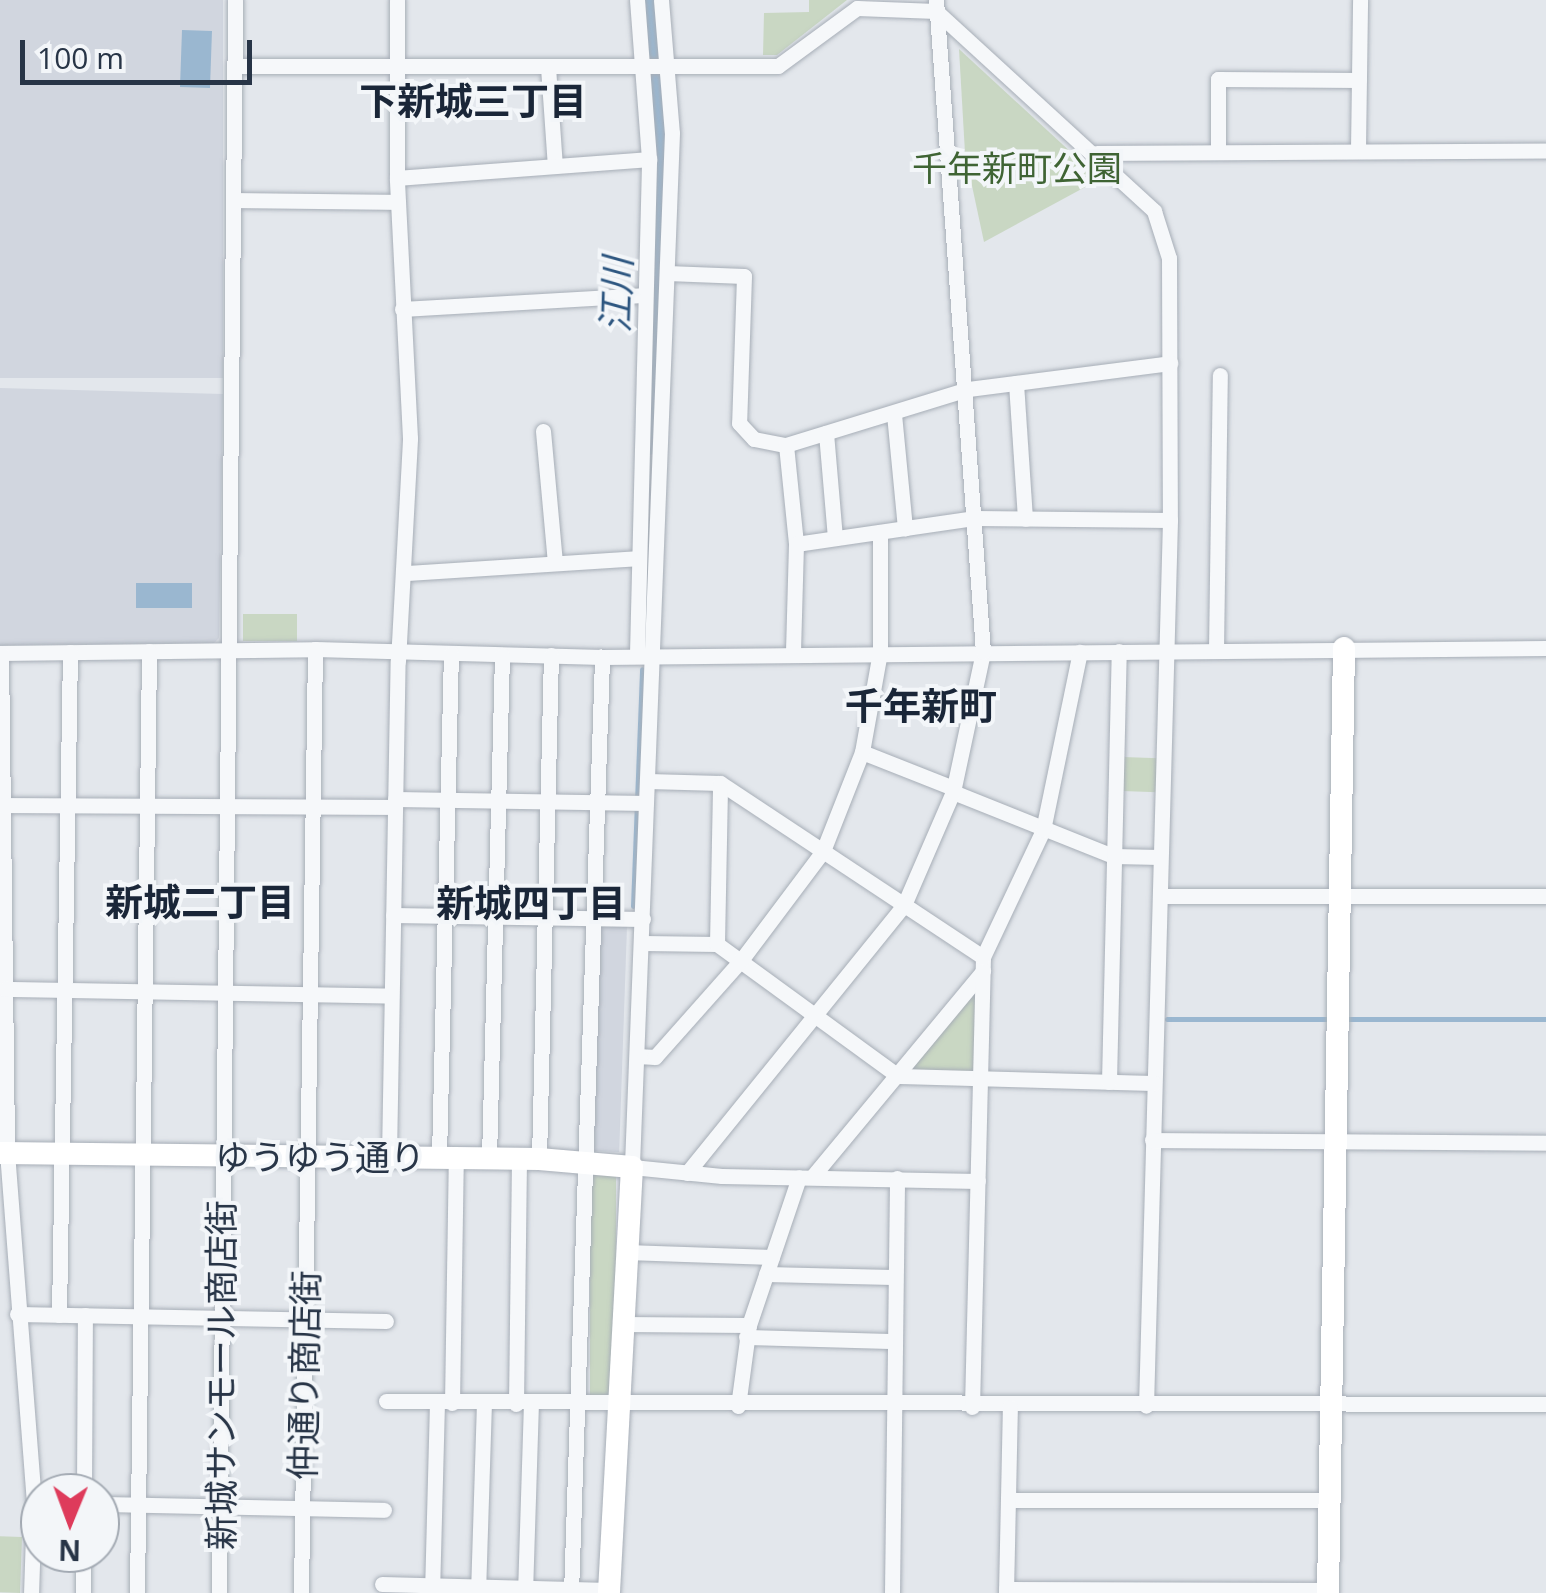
<!DOCTYPE html>
<meta charset="utf-8">
<style>
body{margin:0}
#map{position:relative;width:1546px;height:1593px;overflow:hidden;background:#e3e7ec;font-family:"Open Sans","Noto Sans JP",sans-serif}
div>[style]{position:absolute}
.built>*{inset:0;background:#d1d6df;transform-origin:0 0}
.green>*{inset:0;background:#c9d7c3;transform-origin:0 0}
.water>*{inset:0;background:#9ab7d0;transform-origin:0 0}
.stream>*{height:5px;margin:-2.5px;padding:0 2.5px;transform-origin:2.5px;border-radius:2.5px;background:#9ab7d0}
.river>*{height:28px;margin:-14px;padding:0 14px;transform-origin:14px;border-radius:14px;background:#9ab7d0}
.roads{filter:drop-shadow(0 0 2px #a7aeb7) drop-shadow(0 0 2px #a7aeb7)}
.street>*{height:15px;margin:-7.5px;padding:0 7.5px;transform-origin:7.5px;border-radius:7.5px;background:#f6f8fa}
.secondary>*{height:22px;margin:-11px;padding:0 11px;transform-origin:11px;border-radius:11px;background:#fff}
span{translate:-50% -50%;white-space:nowrap;text-align:center;line-height:1.15;-webkit-text-stroke:8px #f3f6f9;paint-order:stroke}
.park-label{font-size:35px;color:#3f6434}
.street-label{font-size:35px;color:#283547}
.neighbourhood-label{font-size:38px;color:#1a2638;font-weight:700}
.water-label{font-size:38px;color:#2d5680;font-style:italic}
.north{position:absolute;left:20px;top:1473px;width:100px;height:100px;box-sizing:border-box;background:#f3f6f9;border:2px solid #a2a9b2;border-radius:50%;rotate:181deg;font-size:28px;font-weight:700;line-height:40px;text-align:center;color:#283547}
.north::after{content:'';display:block;margin:auto;width:35px;height:45px;background:#de3b5b;clip-path:polygon(50% 0,100% 100%,50% 72%,0 100%)}
.scale{position:absolute;left:20px;top:40px;width:232px;height:45px;box-sizing:border-box;border:5px solid #283547;border-top:0;padding-left:12px;font-size:30px;line-height:35px;white-space:nowrap;color:#283547;-webkit-text-stroke:8px #f3f6f9;paint-order:stroke}
</style>
<div id="map">
<div class="built">
<div style="left:0;top:0;width:223px;height:378px"></div>
<div style="clip-path:polygon(0 388px,223px 394px,219px 638px,214px 643px,0 645px)"></div>
<div style="left:595px;top:926px;width:32px;height:225px;rotate:2deg"></div>
</div>
<div class="green">
<div style="clip-path:polygon(809px 0,847px 0,777px 55px,763px 55px,764px 13px,809px 12px)"></div>
<div style="clip-path:polygon(959px 49px,1100px 179px,984px 242px,965px 153px)"></div>
<div style="left:243px;top:614px;width:54px;height:27px"></div>
<div style="left:1123px;top:757px;width:36px;height:34px;rotate:2deg"></div>
<div style="clip-path:polygon(970px 993px,976px 995px,974px 1070px,968px 1076px,915px 1073px,911px 1066px)"></div>
<div style="left:590px;top:1172px;width:26px;height:227px"></div>
<div style="left:22px;top:1537px;width:56px;height:22px;rotate:92deg"></div>
</div>
<div class="water">
<div style="left:182px;top:30px;width:30px;height:57px;rotate:2deg"></div>
<div style="left:192px;top:583px;width:25px;height:56px;rotate:90deg"></div>
</div>
<div class="stream">
<div style="left:633px;top:906px;width:237px;rotate:-87.8deg"></div>
<div style="left:1167px;top:1019px;width:166px"></div>
<div style="left:1344px;top:1019px;width:202px"></div>
</div>
<div class="river">
<div style="left:647px;top:0;width:156px;rotate:86deg"></div>
<div style="left:658px;top:156px;width:285px;rotate:91.8deg"></div>
</div>
<div class="roads">
<div class="street">
<div style="left:661px;top:0;width:133px;rotate:85.3deg"></div>
<div style="left:672px;top:133px;width:1035px;rotate:92.22deg"></div>
<div style="left:632px;top:1167px;width:90px;rotate:5.7deg"></div>
<div style="left:722px;top:1176px;width:256px;rotate:1.1deg"></div>
<div style="left:236px;top:66px;width:542px"></div>
<div style="left:778px;top:66px;width:98px;rotate:-36.3deg"></div>
<div style="left:857px;top:8px;width:79px;rotate:2.2deg"></div>
<div style="left:936px;top:11px;width:296px;rotate:42.5deg"></div>
<div style="left:1154px;top:211px;width:49px;rotate:72.3deg"></div>
<div style="left:1169px;top:258px;width:262px;rotate:89.8deg"></div>
<div style="left:1170px;top:520px;width:886px;rotate:91.55deg"></div>
<div style="left:548px;top:67px;width:99px;rotate:86deg"></div>
<div style="left:1218px;top:148px;width:69px;rotate:-90deg"></div>
<div style="left:1218px;top:79px;width:141px;rotate:0.4deg"></div>
<div style="left:1358px;top:149px;width:149px;rotate:-89.2deg"></div>
<div style="left:1097px;top:153px;width:449px;rotate:-0.3deg"></div>
<div style="left:397px;top:178px;width:253px;rotate:-4.3deg"></div>
<div style="left:238px;top:200px;width:160px;rotate:0.7deg"></div>
<div style="left:667px;top:273px;width:77px;rotate:2.2deg"></div>
<div style="left:744px;top:276px;width:147px;rotate:91.9deg"></div>
<div style="left:739px;top:423px;width:22px;rotate:47deg"></div>
<div style="left:754px;top:439px;width:33px;rotate:11deg"></div>
<div style="left:786px;top:445px;width:190px;rotate:-17.1deg"></div>
<div style="left:968px;top:389px;width:204px;rotate:-7.3deg"></div>
<div style="left:402px;top:309px;width:241px;rotate:-3.3deg"></div>
<div style="left:1016px;top:383px;width:136px;rotate:86.2deg"></div>
<div style="left:894px;top:414px;width:115px;rotate:84.5deg"></div>
<div style="left:543px;top:431px;width:132px;rotate:84.8deg"></div>
<div style="left:826px;top:433px;width:105px;rotate:85.1deg"></div>
<div style="left:786px;top:445px;width:100px;rotate:84.2deg"></div>
<div style="left:796px;top:544px;width:109px;rotate:91.6deg"></div>
<div style="left:796px;top:544px;width:181px;rotate:-8.3deg"></div>
<div style="left:975px;top:518px;width:195px;rotate:0.6deg"></div>
<div style="left:407px;top:573px;width:230px;rotate:-3.7deg"></div>
<div style="left:1216px;top:650px;width:275px;rotate:-89.2deg"></div>
<div style="left:0;top:653px;width:315px;rotate:-0.7deg"></div>
<div style="left:315px;top:649px;width:287px;rotate:1.6deg"></div>
<div style="left:602px;top:657px;width:944px;rotate:-0.55deg"></div>
<div style="left:1px;top:653px;width:499px;rotate:89.3deg"></div>
<div style="left:7px;top:1152px;width:353px;rotate:85.6deg"></div>
<div style="left:34px;top:1504px;width:89px;rotate:91.9deg"></div>
<div style="left:637px;top:654px;width:495px;rotate:-88.6deg"></div>
<div style="left:649px;top:159px;width:159px;rotate:-94.3deg"></div>
<div style="left:862px;top:752px;width:98px;rotate:21.6deg"></div>
<div style="left:648px;top:781px;width:72px;rotate:1.6deg"></div>
<div style="left:720px;top:783px;width:315px;rotate:33.5deg"></div>
<div style="left:953px;top:792px;width:172px;rotate:21.8deg"></div>
<div style="left:1113px;top:856px;width:47px;rotate:1.2deg"></div>
<div style="left:395px;top:799px;width:251px;rotate:0.9deg"></div>
<div style="left:3px;top:805px;width:392px;rotate:0.3deg"></div>
<div style="left:1160px;top:896px;width:386px"></div>
<div style="left:393px;top:915px;width:250px;rotate:0.9deg"></div>
<div style="left:643px;top:943px;width:74px;rotate:0.8deg"></div>
<div style="left:717px;top:944px;width:224px;rotate:36.1deg"></div>
<div style="left:898px;top:1076px;width:256px;rotate:1.6deg"></div>
<div style="left:717px;top:944px;width:161px;rotate:-88.9deg"></div>
<div style="left:5px;top:989px;width:386px;rotate:1deg"></div>
<div style="left:637px;top:1056px;width:18px;rotate:3deg"></div>
<div style="left:655px;top:1057px;width:131px;rotate:-48.4deg"></div>
<div style="left:742px;top:959px;width:135px;rotate:-53.1deg"></div>
<div style="left:823px;top:851px;width:106px;rotate:-68.5deg"></div>
<div style="left:862px;top:752px;width:102px;rotate:-79.8deg"></div>
<div style="left:880px;top:652px;width:120px;rotate:-90deg"></div>
<div style="left:1109px;top:1082px;width:431px;rotate:-88.7deg"></div>
<div style="left:1152px;top:1140px;width:394px;rotate:0.4deg"></div>
<div style="left:389px;top:1156px;width:495px;rotate:-89deg"></div>
<div style="left:398px;top:661px;width:223px;rotate:-86.9deg"></div>
<div style="left:410px;top:438px;width:260px;rotate:-92.9deg"></div>
<div style="left:397px;top:178px;width:178px;rotate:-90deg"></div>
<div style="left:439px;top:1157px;width:504px;rotate:-88.64deg"></div>
<div style="left:489px;top:1158px;width:503px;rotate:-88.52deg"></div>
<div style="left:539px;top:1159px;width:504px;rotate:-88.64deg"></div>
<div style="left:687px;top:1173px;width:345px;rotate:-51deg"></div>
<div style="left:904px;top:905px;width:123px;rotate:-66.6deg"></div>
<div style="left:953px;top:792px;width:143px;rotate:-77.9deg"></div>
<div style="left:983px;top:652px;width:654px;rotate:-94.12deg"></div>
<div style="left:812px;top:1177px;width:268px;rotate:-50.3deg"></div>
<div style="left:626px;top:1252px;width:146px;rotate:2deg"></div>
<div style="left:766px;top:1274px;width:126px;rotate:1.4deg"></div>
<div style="left:17px;top:1314px;width:369px;rotate:1.1deg"></div>
<div style="left:59px;top:1315px;width:663px;rotate:-89.05deg"></div>
<div style="left:622px;top:1324px;width:127px;rotate:0.5deg"></div>
<div style="left:746px;top:1337px;width:145px;rotate:1.6deg"></div>
<div style="left:386px;top:1401px;width:1160px;rotate:0.15deg"></div>
<div style="left:452px;top:1403px;width:246px;rotate:-89.1deg"></div>
<div style="left:516px;top:1404px;width:246px;rotate:-89.3deg"></div>
<div style="left:738px;top:1406px;width:82px;rotate:-82.3deg"></div>
<div style="left:749px;top:1325px;width:156px;rotate:-71.3deg"></div>
<div style="left:972px;top:1407px;width:450px;rotate:-88.6deg"></div>
<div style="left:983px;top:957px;width:140px;rotate:-64.7deg"></div>
<div style="left:1043px;top:830px;width:182px;rotate:-78.3deg"></div>
<div style="left:84px;top:1493px;width:178px;rotate:-89.7deg"></div>
<div style="left:1008px;top:1500px;width:322px"></div>
<div style="left:100px;top:1504px;width:284px;rotate:1.2deg"></div>
<div style="left:382px;top:1584px;width:227px;rotate:1.5deg"></div>
<div style="left:1006px;top:1589px;width:322px;rotate:0.2deg"></div>
<div style="left:83px;top:1593px;width:40px;rotate:-90deg"></div>
<div style="left:137px;top:1593px;width:942px;rotate:-89.27deg"></div>
<div style="left:219px;top:1593px;width:1593px;rotate:-89.42deg"></div>
<div style="left:301px;top:1593px;width:944px;rotate:-89.15deg"></div>
<div style="left:432px;top:1593px;width:191px;rotate:-88.5deg"></div>
<div style="left:478px;top:1593px;width:190px;rotate:-88.2deg"></div>
<div style="left:525px;top:1593px;width:189px;rotate:-88.2deg"></div>
<div style="left:571px;top:1593px;width:937px;rotate:-88.1deg"></div>
<div style="left:892px;top:1593px;width:415px;rotate:-89.3deg"></div>
<div style="left:1006px;top:1593px;width:186px;rotate:-88.8deg"></div>
</div>
<div class="secondary">
<div style="left:0;top:1153px;width:539px;rotate:0.64deg"></div>
<div style="left:539px;top:1159px;width:93px;rotate:4.9deg"></div>
<div style="left:632px;top:1167px;width:427px;rotate:93.1deg"></div>
<div style="left:1328px;top:1593px;width:945px;rotate:-89.03deg"></div>
</div>
</div>
<div class="park-label">
<span style="left:1017px;top:168px">千年新町公園</span>
</div>
<div class="street-label">
<span style="left:320px;top:1157px">ゆうゆう通り</span>
<span style="left:221px;top:1375px;rotate:-90deg">新城サンモール商店街</span>
<span style="left:304px;top:1375px;rotate:-89deg">仲通り商店街</span>
</div>
<div class="neighbourhood-label">
<span style="left:473px;top:101px">下新城三丁目</span>
<span style="left:921px;top:706px">千年新町</span>
<span style="left:200px;top:902px">新城二丁目</span>
<span style="left:531px;top:903px">新城四丁目</span>
</div>
<div class="water-label">
<span style="left:616px;top:295px;rotate:-88deg">江川</span>
</div>
<div class="north">N</div>
<div class="scale">100 m</div>
</div>
